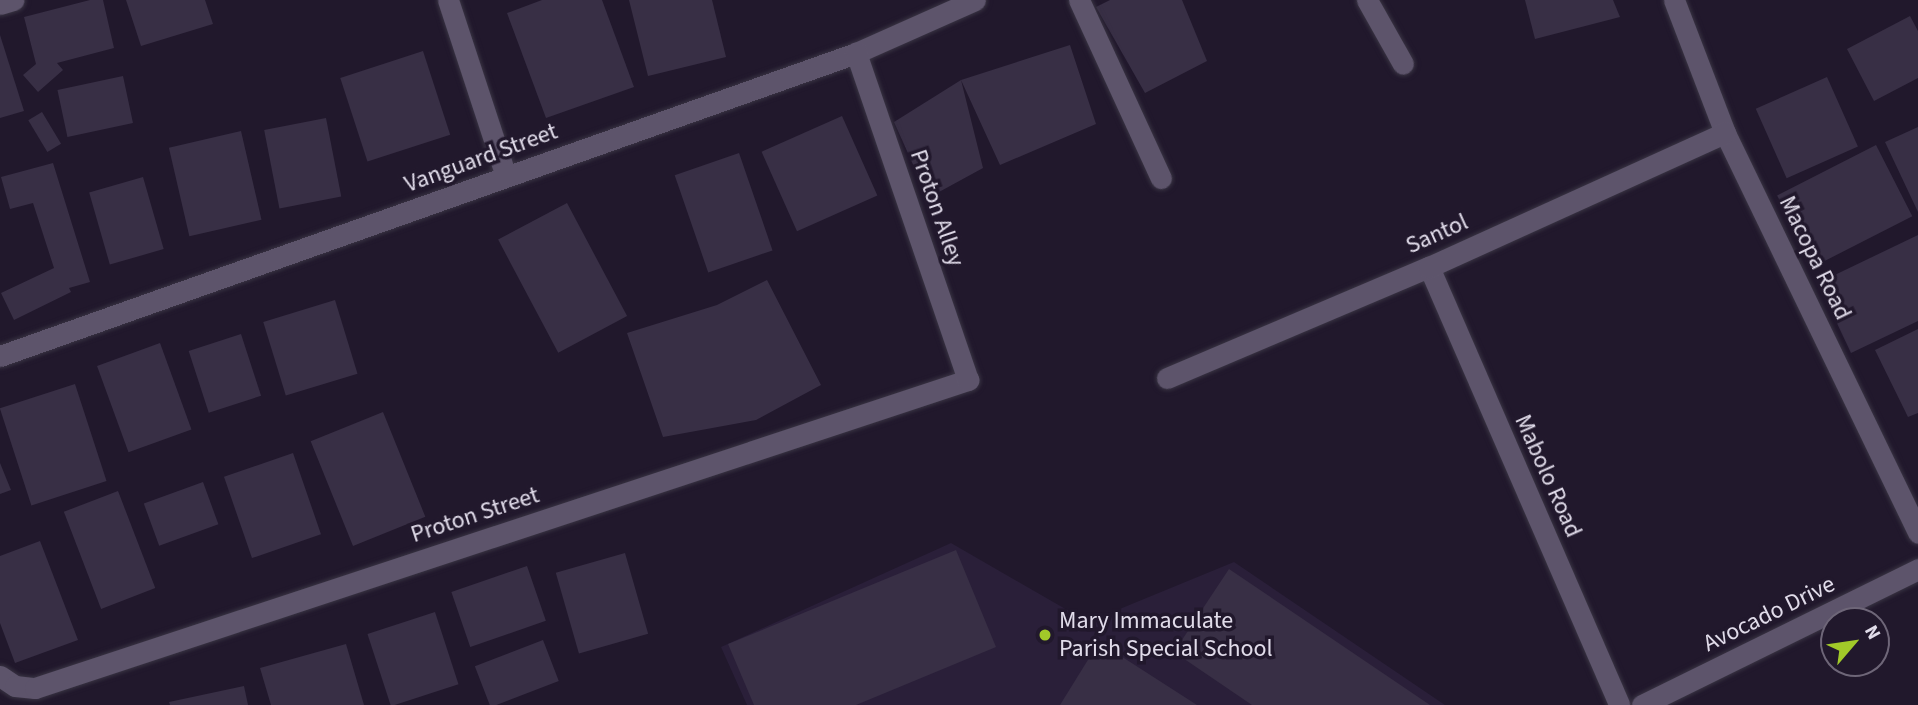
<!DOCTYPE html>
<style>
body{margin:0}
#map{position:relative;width:1918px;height:705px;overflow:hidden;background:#21182c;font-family:"Source Sans 3",sans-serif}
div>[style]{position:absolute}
.built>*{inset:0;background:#2a1f39}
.building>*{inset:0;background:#382f45;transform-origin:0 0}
.roads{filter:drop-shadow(0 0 2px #393443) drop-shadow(0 0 2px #393443)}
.lane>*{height:21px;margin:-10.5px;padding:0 10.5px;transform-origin:10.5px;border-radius:10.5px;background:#5d546b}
.street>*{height:21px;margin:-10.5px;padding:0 10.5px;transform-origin:10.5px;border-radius:10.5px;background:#5d546b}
.dots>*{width:19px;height:19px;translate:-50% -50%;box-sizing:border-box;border:4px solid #21182c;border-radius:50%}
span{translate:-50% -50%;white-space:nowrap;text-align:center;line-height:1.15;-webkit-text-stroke:7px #21182c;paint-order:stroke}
.street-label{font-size:24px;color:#e1dcea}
.poi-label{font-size:24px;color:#e1dcea}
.left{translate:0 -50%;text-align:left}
.north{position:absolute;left:1820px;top:607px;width:70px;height:70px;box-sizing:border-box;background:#21182c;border:2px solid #6e6678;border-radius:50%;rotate:61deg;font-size:19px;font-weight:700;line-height:28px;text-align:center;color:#e1dcea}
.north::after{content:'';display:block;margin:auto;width:24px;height:32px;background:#a1c929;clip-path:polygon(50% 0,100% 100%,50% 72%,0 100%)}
</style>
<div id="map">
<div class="built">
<div style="clip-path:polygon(951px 543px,1088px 622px,1234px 562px,1445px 705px,747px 705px,721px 647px)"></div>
</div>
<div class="building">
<div style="clip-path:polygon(90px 0,103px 0,114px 48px,57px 63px,63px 70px,38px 92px,23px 75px,36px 64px,24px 17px)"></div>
<div style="clip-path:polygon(126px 0,205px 0,213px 24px,141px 46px)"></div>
<div style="clip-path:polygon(542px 0,602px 0,634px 87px,546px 118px,507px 13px)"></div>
<div style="clip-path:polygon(629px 0,712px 0,726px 57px,648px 76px)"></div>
<div style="clip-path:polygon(1110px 0,1182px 0,1207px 61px,1145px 93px,1096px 7px)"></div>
<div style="clip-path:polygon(1525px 0,1613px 0,1620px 17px,1535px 39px)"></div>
<div style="clip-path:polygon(1910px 16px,1918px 31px,1918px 78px,1874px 101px,1847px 49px)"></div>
<div style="clip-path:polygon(0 35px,24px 111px,0 118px)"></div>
<div style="clip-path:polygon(1070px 45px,1096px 124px,1000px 165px,961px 80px,983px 168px,928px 198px,894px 122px,961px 80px)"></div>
<div style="left:423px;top:51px;width:88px;height:87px;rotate:72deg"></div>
<div style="left:123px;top:76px;width:48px;height:67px;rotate:78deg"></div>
<div style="left:1827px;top:77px;width:76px;height:78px;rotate:66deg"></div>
<div style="left:42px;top:112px;width:37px;height:16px;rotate:59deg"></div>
<div style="left:842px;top:116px;width:87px;height:88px;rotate:66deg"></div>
<div style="left:326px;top:118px;width:80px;height:63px;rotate:79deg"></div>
<div style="clip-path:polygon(1918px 127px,1918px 212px,1885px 142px)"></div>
<div style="left:241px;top:131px;width:91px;height:74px;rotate:77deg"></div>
<div style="left:1876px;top:145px;width:80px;height:111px;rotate:63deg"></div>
<div style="left:739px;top:153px;width:103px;height:68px;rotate:71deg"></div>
<div style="clip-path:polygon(53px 163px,90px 282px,69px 288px,71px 292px,14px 320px,1px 293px,54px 268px,33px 203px,10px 209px,1px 177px)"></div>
<div style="left:143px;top:177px;width:75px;height:56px;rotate:74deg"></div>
<div style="left:567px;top:203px;width:128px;height:78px;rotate:62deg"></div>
<div style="clip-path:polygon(1918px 235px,1918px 321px,1851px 353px,1818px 283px)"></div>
<div style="clip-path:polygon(767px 280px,821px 385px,756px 420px,663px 437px,627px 333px,717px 305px)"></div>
<div style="left:335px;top:300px;width:77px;height:75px;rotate:73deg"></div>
<div style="clip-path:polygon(1918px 329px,1918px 413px,1908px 417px,1875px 350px)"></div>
<div style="left:241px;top:334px;width:65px;height:55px;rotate:72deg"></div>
<div style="left:160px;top:343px;width:92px;height:67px;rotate:70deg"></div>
<div style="left:75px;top:384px;width:102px;height:79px;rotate:72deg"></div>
<div style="left:383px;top:412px;width:113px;height:78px;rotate:68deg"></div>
<div style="left:293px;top:453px;width:86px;height:73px;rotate:71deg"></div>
<div style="clip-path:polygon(0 463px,11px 490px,0 494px)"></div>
<div style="left:203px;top:482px;width:45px;height:63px;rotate:70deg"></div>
<div style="left:118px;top:491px;width:104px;height:58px;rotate:69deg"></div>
<div style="clip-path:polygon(40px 541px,78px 640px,15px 663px,0 623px,0 556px)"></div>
<div style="clip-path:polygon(956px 550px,996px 647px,856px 705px,754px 705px,728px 644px)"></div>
<div style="left:625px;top:553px;width:84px;height:72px;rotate:74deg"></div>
<div style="left:527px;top:566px;width:58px;height:80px;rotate:71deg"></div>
<div style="clip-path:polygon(1229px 569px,1430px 705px,1252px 705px,1174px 652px)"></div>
<div style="left:435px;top:612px;width:76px;height:71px;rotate:72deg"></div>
<div style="left:543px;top:640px;width:44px;height:73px;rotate:69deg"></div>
<div style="clip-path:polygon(1099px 642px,1197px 705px,1060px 705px)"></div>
<div style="clip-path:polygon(346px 644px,364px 705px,271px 705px,260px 668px)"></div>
<div style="clip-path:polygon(244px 686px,248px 705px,170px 705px,169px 702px)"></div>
</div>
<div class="roads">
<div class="lane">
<div style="left:1079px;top:0;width:196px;rotate:65.3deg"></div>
</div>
<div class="street">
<div style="left:448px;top:0;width:185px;rotate:71.8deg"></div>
<div style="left:1367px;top:0;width:73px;rotate:60.6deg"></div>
<div style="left:1674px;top:0;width:142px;rotate:69deg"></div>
<div style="left:1725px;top:133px;width:444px;rotate:64.2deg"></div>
<div style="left:0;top:4px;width:14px;rotate:-17deg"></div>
<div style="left:1429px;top:267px;width:477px;rotate:66.5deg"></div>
<div style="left:0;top:356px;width:908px;rotate:-19.49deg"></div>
<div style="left:856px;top:53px;width:130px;rotate:-24deg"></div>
<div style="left:1167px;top:378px;width:285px;rotate:-23deg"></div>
<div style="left:1429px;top:267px;width:325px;rotate:-24.4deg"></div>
<div style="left:0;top:676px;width:18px;rotate:34deg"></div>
<div style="left:15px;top:686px;width:20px;rotate:6deg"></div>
<div style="left:35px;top:688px;width:983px;rotate:-18.27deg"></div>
<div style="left:968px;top:380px;width:346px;rotate:-108.9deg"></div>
<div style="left:1642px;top:705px;width:308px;rotate:-26.2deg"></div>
</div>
</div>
<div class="dots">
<div style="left:1045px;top:635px;background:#a1c929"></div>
</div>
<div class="street-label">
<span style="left:481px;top:158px;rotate:-20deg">Vanguard Street</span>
<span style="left:937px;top:208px;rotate:71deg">Proton Alley</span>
<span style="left:1437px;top:234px;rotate:-24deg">Santol</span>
<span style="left:1815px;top:258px;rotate:64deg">Macopa Road</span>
<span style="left:1548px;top:476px;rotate:66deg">Mabolo Road</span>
<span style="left:475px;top:515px;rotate:-18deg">Proton Street</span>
<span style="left:1769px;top:614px;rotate:-26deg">Avocado Drive</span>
</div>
<div class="poi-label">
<span class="left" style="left:1059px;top:635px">Mary Immaculate<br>Parish Special School</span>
</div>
<div class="north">N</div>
</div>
